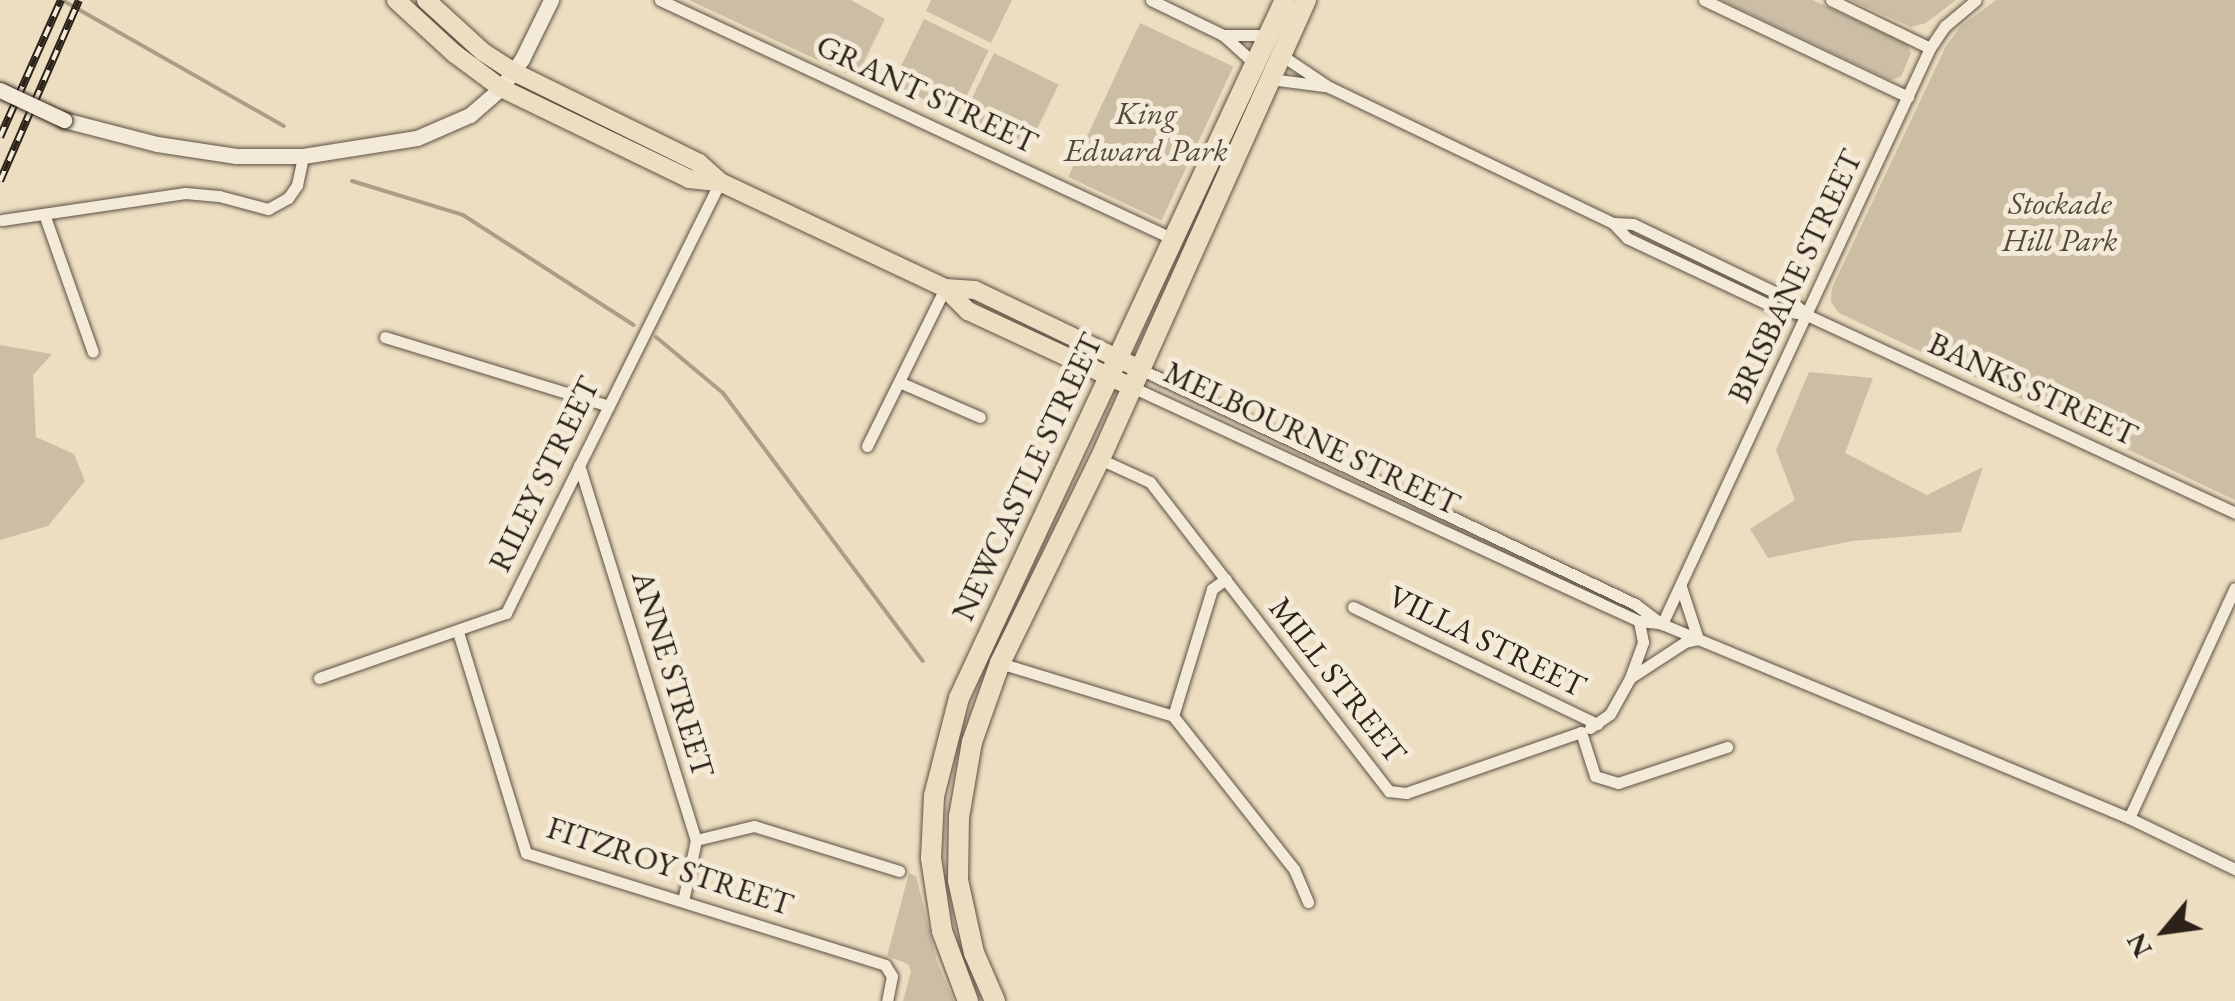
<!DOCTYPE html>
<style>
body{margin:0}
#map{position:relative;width:2235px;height:1001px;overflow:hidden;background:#eddec1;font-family:"EB Garamond",serif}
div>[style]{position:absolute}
.green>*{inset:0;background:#ccbea5;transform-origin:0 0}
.stream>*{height:4px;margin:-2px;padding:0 2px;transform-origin:2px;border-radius:2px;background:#ab9e88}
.roads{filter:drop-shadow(0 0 2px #5c5144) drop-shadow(0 0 2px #5c5144)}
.street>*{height:11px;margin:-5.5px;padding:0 5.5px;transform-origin:5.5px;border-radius:5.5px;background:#f3ead7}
.secondary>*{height:15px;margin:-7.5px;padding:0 7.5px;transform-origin:7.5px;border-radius:7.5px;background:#f3ead7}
.primary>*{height:18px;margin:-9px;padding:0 9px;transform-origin:9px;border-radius:9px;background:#eddec1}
.highway>*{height:20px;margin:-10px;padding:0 10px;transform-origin:10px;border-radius:10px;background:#eddec1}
.rail>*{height:8px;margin-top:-4px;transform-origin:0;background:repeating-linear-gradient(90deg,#f3ead7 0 11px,#2c221a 0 22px);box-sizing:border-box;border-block:2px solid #2c221a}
.bridges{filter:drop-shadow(0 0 2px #2c221a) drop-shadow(0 0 2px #2c221a)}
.secondary-bridge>*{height:15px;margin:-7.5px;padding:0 7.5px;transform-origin:7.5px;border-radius:7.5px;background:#f3ead7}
span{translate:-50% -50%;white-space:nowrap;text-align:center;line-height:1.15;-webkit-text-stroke:10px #f3ead7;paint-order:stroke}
.street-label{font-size:32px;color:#2c221a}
.park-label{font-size:32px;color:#54493d;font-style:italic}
.north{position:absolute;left:2115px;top:881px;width:100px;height:100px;-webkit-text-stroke:8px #f3ead7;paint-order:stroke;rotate:241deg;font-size:28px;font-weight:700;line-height:40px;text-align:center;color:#2c221a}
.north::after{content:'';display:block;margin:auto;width:35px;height:45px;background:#2c221a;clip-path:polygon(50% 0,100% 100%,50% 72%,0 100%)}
</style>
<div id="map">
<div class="green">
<div style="clip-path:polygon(689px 0,851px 0,885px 19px,856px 78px)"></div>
<div style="clip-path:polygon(931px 0,1012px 0,991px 43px,926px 11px)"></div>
<div style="clip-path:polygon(1721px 0,1813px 0,1907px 44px,1911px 53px,1901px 77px,1890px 80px)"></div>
<div style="clip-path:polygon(1850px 0,1956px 0,1926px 23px,1911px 27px)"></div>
<div style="clip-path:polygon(1996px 0,2235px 0,2235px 500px,1839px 313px,1831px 302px,1832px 288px,1946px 46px,1961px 26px)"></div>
<div style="left:924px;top:19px;width:72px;height:72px;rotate:26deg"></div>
<div style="left:1140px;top:23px;width:103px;height:170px;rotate:25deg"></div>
<div style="left:994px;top:53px;width:72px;height:72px;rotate:26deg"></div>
<div style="clip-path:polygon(0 345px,52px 354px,33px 375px,36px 437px,74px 454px,85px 481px,48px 526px,0 540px)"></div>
<div style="clip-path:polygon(1809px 372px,1873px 378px,1845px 453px,1927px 495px,1983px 467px,1961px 532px,1852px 541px,1768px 558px,1750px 529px,1795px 500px,1776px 450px)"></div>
<div style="clip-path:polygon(909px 873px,916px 876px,937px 962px,954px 1001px,903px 1001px,911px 971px,908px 964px,887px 956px)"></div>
</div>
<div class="stream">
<div style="left:62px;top:0;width:255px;rotate:29.6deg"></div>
<div style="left:352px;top:181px;width:116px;rotate:17deg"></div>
<div style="left:463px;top:215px;width:203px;rotate:32.8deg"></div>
<div style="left:656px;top:337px;width:87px;rotate:39.9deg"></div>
<div style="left:723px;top:393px;width:334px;rotate:53.3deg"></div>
</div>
<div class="roads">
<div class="street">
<div style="left:660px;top:0;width:564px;rotate:24.97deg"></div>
<div style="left:1151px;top:0;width:80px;rotate:25.9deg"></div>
<div style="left:1223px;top:35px;width:42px;rotate:42.1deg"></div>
<div style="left:1704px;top:0;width:226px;rotate:25.4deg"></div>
<div style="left:1831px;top:0;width:110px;rotate:25.9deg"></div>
<div style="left:1223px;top:35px;width:45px"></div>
<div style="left:1281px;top:55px;width:58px;rotate:33.7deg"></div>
<div style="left:1329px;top:87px;width:315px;rotate:25.6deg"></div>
<div style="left:1613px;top:223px;width:21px;rotate:47deg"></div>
<div style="left:1627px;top:238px;width:167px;rotate:25.2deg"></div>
<div style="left:1778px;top:309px;width:30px;rotate:12deg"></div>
<div style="left:1807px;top:315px;width:472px;rotate:24.8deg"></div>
<div style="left:1270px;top:79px;width:55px;rotate:7.3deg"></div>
<div style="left:44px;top:214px;width:146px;rotate:70.5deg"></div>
<div style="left:2px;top:220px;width:185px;rotate:-8.4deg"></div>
<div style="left:185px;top:193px;width:34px;rotate:5deg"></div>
<div style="left:219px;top:196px;width:51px;rotate:14.9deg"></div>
<div style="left:268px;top:209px;width:23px;rotate:-29deg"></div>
<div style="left:288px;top:198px;width:16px;rotate:-55deg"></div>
<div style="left:297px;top:185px;width:30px;rotate:-78deg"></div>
<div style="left:1613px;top:223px;width:20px;rotate:3deg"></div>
<div style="left:1633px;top:224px;width:169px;rotate:25.7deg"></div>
<div style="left:1785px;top:297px;width:24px;rotate:38deg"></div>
<div style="left:385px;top:337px;width:234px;rotate:17.1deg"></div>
<div style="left:1140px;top:369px;width:548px;rotate:25.4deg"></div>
<div style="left:1635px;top:604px;width:34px;rotate:37deg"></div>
<div style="left:1662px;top:624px;width:506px;rotate:22.56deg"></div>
<div style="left:2129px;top:818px;width:118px;rotate:25.7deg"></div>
<div style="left:899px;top:382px;width:88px;rotate:23.4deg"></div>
<div style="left:1132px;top:387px;width:558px;rotate:24.78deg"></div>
<div style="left:1639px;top:621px;width:19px;rotate:6deg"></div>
<div style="left:867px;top:446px;width:176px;rotate:-63.7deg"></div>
<div style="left:1100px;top:459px;width:55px;rotate:24.7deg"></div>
<div style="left:1150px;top:482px;width:391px;rotate:52.3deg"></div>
<div style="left:1389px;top:791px;width:17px;rotate:7deg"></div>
<div style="left:1406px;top:793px;width:185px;rotate:-19.2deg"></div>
<div style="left:1581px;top:732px;width:46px;rotate:72.3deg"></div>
<div style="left:1595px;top:776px;width:24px;rotate:17deg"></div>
<div style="left:1618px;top:783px;width:115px;rotate:-18.3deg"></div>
<div style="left:579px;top:465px;width:393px;rotate:72.7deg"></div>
<div style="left:696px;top:840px;width:62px;rotate:102deg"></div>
<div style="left:1681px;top:587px;width:55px;rotate:71.9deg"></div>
<div style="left:1353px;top:607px;width:271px;rotate:25.6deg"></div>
<div style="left:1662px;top:624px;width:635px;rotate:-65.05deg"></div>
<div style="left:1930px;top:48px;width:27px;rotate:-56deg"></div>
<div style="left:1945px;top:26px;width:40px;rotate:-40deg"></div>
<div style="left:458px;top:632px;width:231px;rotate:72.9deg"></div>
<div style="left:526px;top:853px;width:376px;rotate:17.3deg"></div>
<div style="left:885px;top:965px;width:13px;rotate:58deg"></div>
<div style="left:892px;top:976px;width:25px;rotate:101deg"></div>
<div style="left:1000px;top:663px;width:181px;rotate:17deg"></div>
<div style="left:1173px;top:716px;width:195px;rotate:51.7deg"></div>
<div style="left:1294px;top:869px;width:36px;rotate:67deg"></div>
<div style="left:319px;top:678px;width:198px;rotate:-19.2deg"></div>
<div style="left:506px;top:613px;width:481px;rotate:-63.6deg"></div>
<div style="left:1630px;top:678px;width:66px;rotate:-33.2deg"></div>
<div style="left:1685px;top:642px;width:13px;rotate:-13deg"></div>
<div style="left:1173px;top:716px;width:133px;rotate:-72.9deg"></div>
<div style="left:1212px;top:589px;width:17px;rotate:-36deg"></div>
<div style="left:1590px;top:728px;width:24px;rotate:-35deg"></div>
<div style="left:1610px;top:714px;width:41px;rotate:-60.9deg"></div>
<div style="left:1630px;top:678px;width:38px;rotate:-70deg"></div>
<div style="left:1643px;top:642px;width:21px;rotate:-101deg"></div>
<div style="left:2129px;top:818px;width:253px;rotate:-65.3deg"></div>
<div style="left:696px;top:840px;width:60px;rotate:-13.6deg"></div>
<div style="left:754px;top:826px;width:152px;rotate:17.2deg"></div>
</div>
<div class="secondary">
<div style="left:64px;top:120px;width:96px;rotate:14.5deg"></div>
<div style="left:157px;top:144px;width:80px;rotate:8.6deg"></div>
<div style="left:236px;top:156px;width:67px"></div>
<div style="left:303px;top:156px;width:115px;rotate:-9deg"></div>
<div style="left:417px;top:138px;width:58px;rotate:-23.5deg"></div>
<div style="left:470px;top:115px;width:41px;rotate:-41.1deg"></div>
<div style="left:501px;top:88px;width:36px;rotate:-54deg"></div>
<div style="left:522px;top:59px;width:66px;rotate:-63.8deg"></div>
</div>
<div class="primary">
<div style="left:396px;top:0;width:80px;rotate:42.5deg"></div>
<div style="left:455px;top:54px;width:57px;rotate:36.5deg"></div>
<div style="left:501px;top:88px;width:209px;rotate:25.8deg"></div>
<div style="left:689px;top:179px;width:31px;rotate:6deg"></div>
<div style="left:426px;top:0;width:77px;rotate:42.4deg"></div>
<div style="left:483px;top:52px;width:37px;rotate:33deg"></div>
<div style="left:514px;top:72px;width:206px;rotate:26.2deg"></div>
<div style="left:699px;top:163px;width:28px;rotate:42deg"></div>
<div style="left:720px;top:182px;width:249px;rotate:25.2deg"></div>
<div style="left:945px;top:288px;width:33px;rotate:45deg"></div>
<div style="left:968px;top:311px;width:181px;rotate:24.9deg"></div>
<div style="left:945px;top:288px;width:30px;rotate:4deg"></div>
<div style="left:975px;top:290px;width:183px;rotate:25.6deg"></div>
</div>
<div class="highway">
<div style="left:968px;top:1001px;width:75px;rotate:-110.4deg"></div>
<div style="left:942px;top:931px;width:74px;rotate:-98.6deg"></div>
<div style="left:931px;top:858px;width:62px;rotate:-87.2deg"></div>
<div style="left:934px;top:796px;width:101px;rotate:-75.7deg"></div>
<div style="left:959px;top:698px;width:770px;rotate:-64.97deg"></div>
<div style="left:995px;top:1001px;width:52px;rotate:-113.6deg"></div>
<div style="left:974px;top:953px;width:75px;rotate:-102.4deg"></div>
<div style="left:958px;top:880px;width:63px;rotate:-89.1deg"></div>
<div style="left:959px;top:817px;width:76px;rotate:-80.2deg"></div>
<div style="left:972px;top:742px;width:84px;rotate:-70.5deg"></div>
<div style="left:1000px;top:663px;width:227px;rotate:-63.9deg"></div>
<div style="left:1100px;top:459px;width:503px;rotate:-65.83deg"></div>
</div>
</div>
<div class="rail">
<div style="left:0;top:137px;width:150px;rotate:-66deg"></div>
<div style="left:0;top:181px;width:197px;rotate:-66.4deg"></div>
</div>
<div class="bridges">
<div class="secondary-bridge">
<div style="left:0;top:90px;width:71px;rotate:25.1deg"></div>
</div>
</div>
<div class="street-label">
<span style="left:927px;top:94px;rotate:25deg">GRANT STREET</span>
<span style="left:1795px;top:276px;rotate:-65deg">BRISBANE STREET</span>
<span style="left:2033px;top:389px;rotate:25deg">BANKS STREET</span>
<span style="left:1312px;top:438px;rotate:25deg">MELBOURNE STREET</span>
<span style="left:544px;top:474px;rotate:-64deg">RILEY STREET</span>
<span style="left:1027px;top:477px;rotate:-65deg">NEWCASTLE STREET</span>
<span style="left:1487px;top:641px;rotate:26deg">VILLA STREET</span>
<span style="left:673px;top:674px;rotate:73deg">ANNE STREET</span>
<span style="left:1338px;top:680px;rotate:52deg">MILL STREET</span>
<span style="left:670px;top:866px;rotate:18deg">FITZROY STREET</span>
</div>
<div class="park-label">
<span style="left:1146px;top:132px">King<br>Edward Park</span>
<span style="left:2060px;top:222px">Stockade<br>Hill Park</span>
</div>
<div class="north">N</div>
</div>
